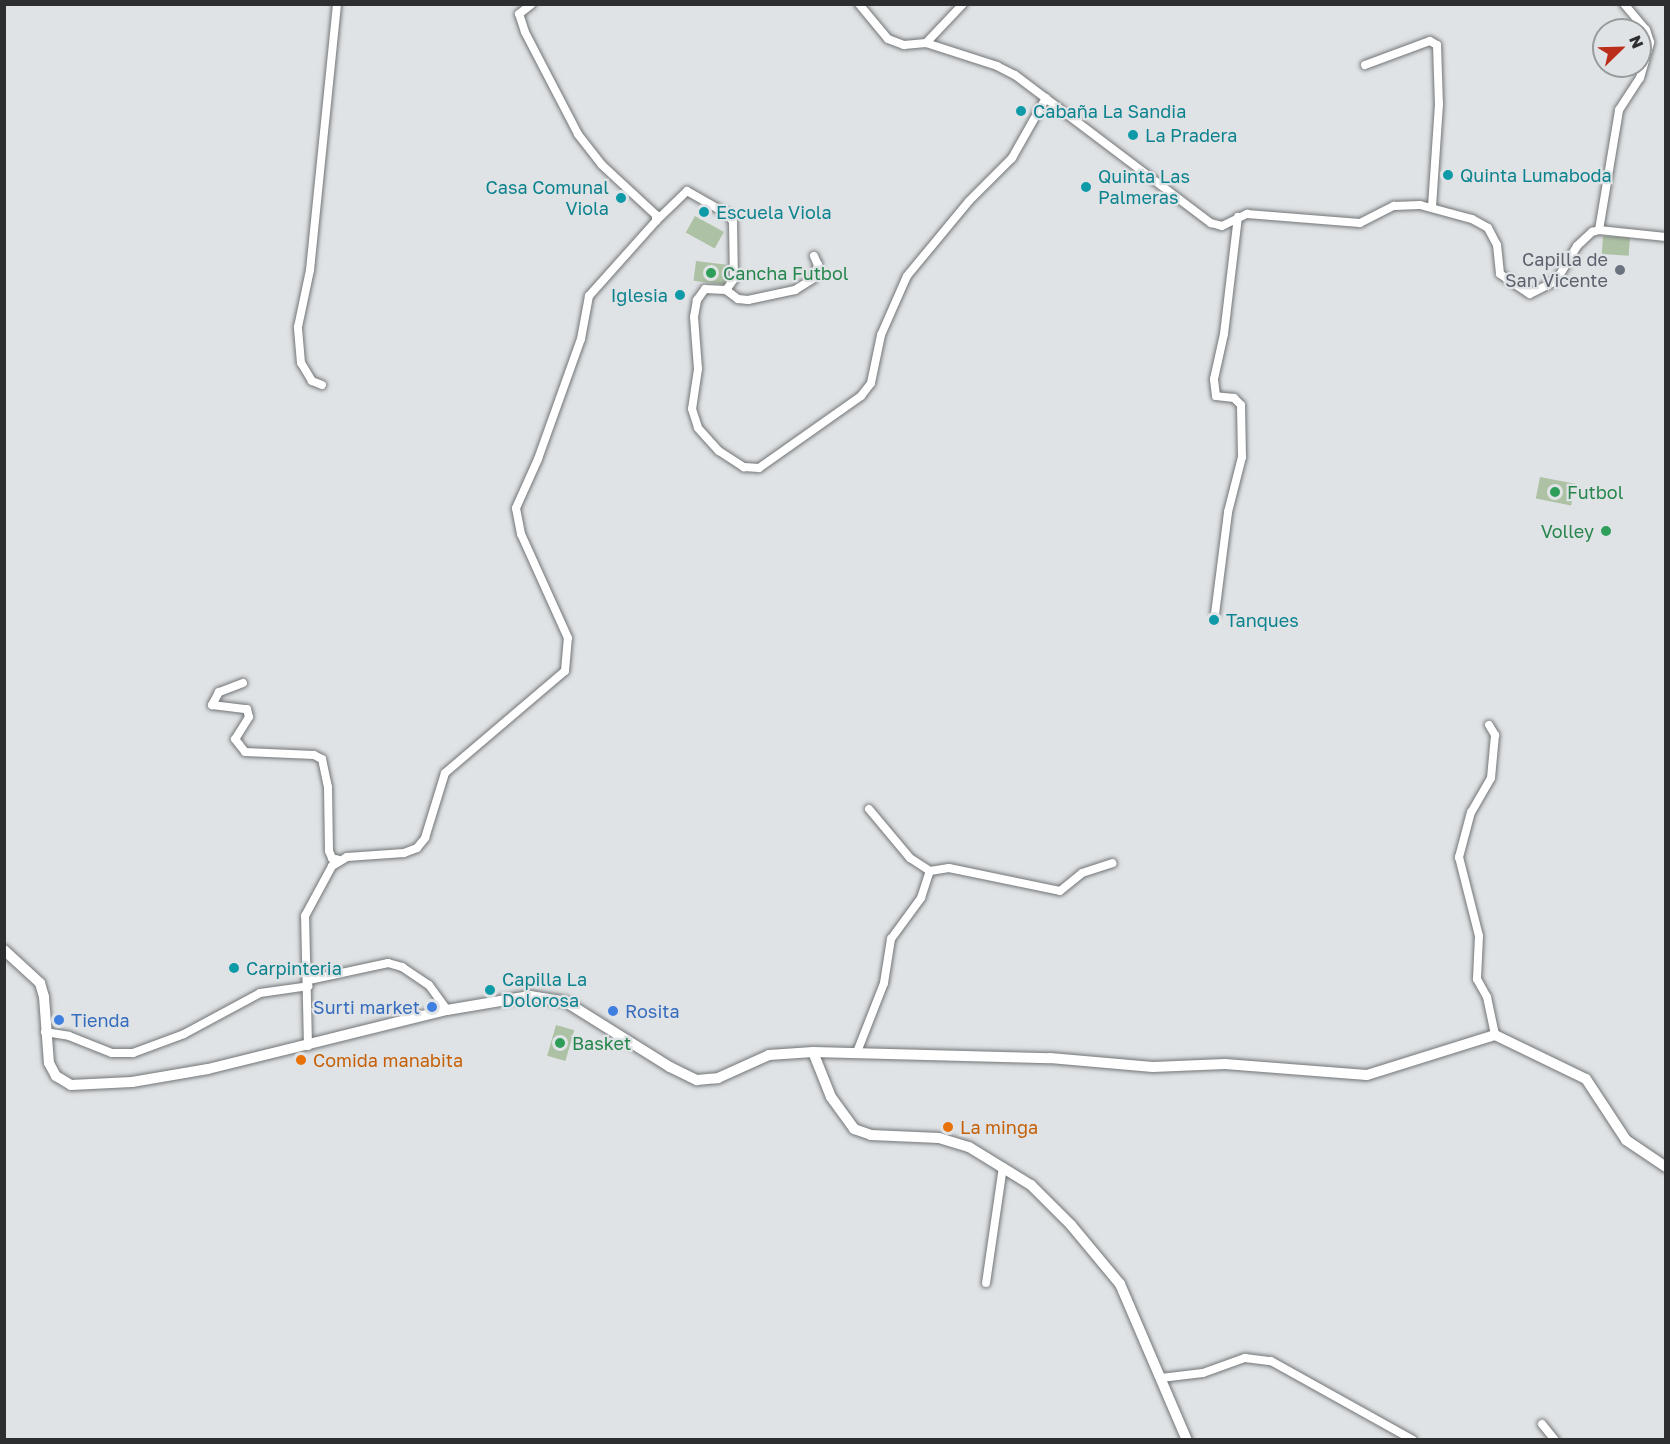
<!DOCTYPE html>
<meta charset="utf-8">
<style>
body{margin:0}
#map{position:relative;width:1670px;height:1444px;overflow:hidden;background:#e0e3e5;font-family:"Golos Text",sans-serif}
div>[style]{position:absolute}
.green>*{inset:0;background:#adc2a5;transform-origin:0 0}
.roads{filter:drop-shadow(0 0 2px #727577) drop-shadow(0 0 2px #727577)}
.minor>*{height:8px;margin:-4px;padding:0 4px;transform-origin:4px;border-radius:4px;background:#fff}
.tertiary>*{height:10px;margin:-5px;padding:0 5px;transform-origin:5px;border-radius:5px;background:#fff}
.dots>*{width:16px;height:16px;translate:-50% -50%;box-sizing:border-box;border:3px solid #e0e3e5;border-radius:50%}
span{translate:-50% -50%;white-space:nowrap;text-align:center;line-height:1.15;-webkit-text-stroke:4.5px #e0e3e5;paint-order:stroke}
.culture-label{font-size:18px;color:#0d838f}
.left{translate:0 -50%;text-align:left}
.right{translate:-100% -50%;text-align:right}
.worship-label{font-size:18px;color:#5b616d}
.leisure-label{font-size:18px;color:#27864d}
.shop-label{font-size:18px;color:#366cbe}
.food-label{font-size:18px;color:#c56008}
.frame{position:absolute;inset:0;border:6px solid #2d2e2f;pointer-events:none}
.north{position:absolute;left:1592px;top:18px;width:60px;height:60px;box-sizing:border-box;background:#e0e3e5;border:2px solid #989b9c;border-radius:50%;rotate:67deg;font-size:16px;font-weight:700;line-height:24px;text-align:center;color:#2d2e2f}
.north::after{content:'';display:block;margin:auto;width:21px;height:27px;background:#bb2f1a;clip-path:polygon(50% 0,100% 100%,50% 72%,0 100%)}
</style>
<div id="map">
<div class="green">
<div style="left:695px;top:216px;width:33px;height:19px;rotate:29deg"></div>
<div style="left:1603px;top:236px;width:27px;height:18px;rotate:4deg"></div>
<div style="left:696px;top:261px;width:33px;height:20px;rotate:7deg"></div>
<div style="left:1540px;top:477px;width:36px;height:22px;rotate:11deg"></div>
<div style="left:556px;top:1025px;width:19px;height:32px;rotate:16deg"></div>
</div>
<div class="roads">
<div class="minor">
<div style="left:859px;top:4px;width:45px;rotate:50.4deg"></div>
<div style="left:888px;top:39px;width:17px;rotate:21deg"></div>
<div style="left:904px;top:45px;width:22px;rotate:-5deg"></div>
<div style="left:926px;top:43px;width:75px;rotate:17.9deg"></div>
<div style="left:997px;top:66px;width:20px;rotate:27deg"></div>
<div style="left:1015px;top:75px;width:246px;rotate:37.1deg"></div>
<div style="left:1211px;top:223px;width:11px;rotate:15deg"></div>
<div style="left:1222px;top:226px;width:28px;rotate:-26deg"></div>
<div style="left:1247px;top:214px;width:113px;rotate:4.6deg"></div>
<div style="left:1360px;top:223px;width:38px;rotate:-27deg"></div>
<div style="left:1394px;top:206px;width:26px;rotate:-2deg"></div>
<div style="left:1420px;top:205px;width:54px;rotate:15.1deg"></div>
<div style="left:1472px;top:219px;width:18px;rotate:29deg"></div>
<div style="left:1488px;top:228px;width:19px;rotate:62deg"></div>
<div style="left:1497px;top:245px;width:29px;rotate:84deg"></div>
<div style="left:1500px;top:274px;width:36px;rotate:34deg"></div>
<div style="left:1530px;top:294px;width:29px;rotate:-27deg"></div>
<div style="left:1556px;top:281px;width:41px;rotate:-59deg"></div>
<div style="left:1577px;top:246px;width:21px;rotate:-43deg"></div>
<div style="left:1592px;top:232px;width:7px;rotate:-16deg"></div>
<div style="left:1599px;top:230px;width:67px;rotate:6deg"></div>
<div style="left:926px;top:43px;width:54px;rotate:-46.5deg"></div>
<div style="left:1365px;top:65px;width:69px;rotate:-20.3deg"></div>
<div style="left:1430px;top:41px;width:8px;rotate:30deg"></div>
<div style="left:1437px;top:45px;width:59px;rotate:88.1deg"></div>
<div style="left:1439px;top:104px;width:104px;rotate:93.9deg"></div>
<div style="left:656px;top:221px;width:43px;rotate:-44.1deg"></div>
<div style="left:687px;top:191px;width:48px;rotate:29.7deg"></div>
<div style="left:729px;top:215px;width:8px;rotate:60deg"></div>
<div style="left:733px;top:222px;width:57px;rotate:89deg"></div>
<div style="left:734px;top:279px;width:14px;rotate:126deg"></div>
<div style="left:726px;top:290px;width:21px;rotate:-177deg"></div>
<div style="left:705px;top:289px;width:14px;rotate:126deg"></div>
<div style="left:697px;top:300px;width:17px;rotate:100deg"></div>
<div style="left:694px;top:317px;width:52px;rotate:85.6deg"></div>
<div style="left:698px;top:369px;width:40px;rotate:98.5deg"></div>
<div style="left:692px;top:409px;width:20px;rotate:72deg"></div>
<div style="left:698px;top:428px;width:31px;rotate:48deg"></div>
<div style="left:719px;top:451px;width:30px;rotate:33deg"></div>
<div style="left:744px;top:467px;width:15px;rotate:4deg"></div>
<div style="left:759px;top:468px;width:125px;rotate:-35.2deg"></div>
<div style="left:861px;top:396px;width:16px;rotate:-52deg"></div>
<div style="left:871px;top:383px;width:49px;rotate:-78.2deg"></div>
<div style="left:881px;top:335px;width:64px;rotate:-66.2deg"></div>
<div style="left:907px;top:276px;width:97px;rotate:-50.4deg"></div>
<div style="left:969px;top:201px;width:61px;rotate:-45deg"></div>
<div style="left:1012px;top:158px;width:69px;rotate:-60.5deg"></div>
<div style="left:1599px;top:230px;width:122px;rotate:-80.5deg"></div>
<div style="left:1619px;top:110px;width:38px;rotate:-57deg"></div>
<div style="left:1640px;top:78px;width:37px;rotate:-74deg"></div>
<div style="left:1650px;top:42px;width:13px;rotate:-108deg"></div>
<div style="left:1646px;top:30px;width:34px;rotate:-130deg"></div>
<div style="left:726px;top:290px;width:15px;rotate:37deg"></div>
<div style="left:738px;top:299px;width:10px;rotate:6deg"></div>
<div style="left:748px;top:300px;width:48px;rotate:-12deg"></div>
<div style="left:795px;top:290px;width:22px;rotate:-32deg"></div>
<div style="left:814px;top:278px;width:14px;rotate:-73deg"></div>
<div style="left:818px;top:265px;width:10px;rotate:-114deg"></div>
<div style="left:322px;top:385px;width:11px;rotate:-158deg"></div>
<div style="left:312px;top:381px;width:21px;rotate:-121deg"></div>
<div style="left:301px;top:363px;width:36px;rotate:-95deg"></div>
<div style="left:298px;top:327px;width:58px;rotate:-78.1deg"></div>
<div style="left:310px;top:270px;width:267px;rotate:-84.2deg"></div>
<div style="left:1215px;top:614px;width:103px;rotate:-82.7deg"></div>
<div style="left:1228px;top:512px;width:57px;rotate:-75.7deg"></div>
<div style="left:1242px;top:457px;width:52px;rotate:-91.1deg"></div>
<div style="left:1241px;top:405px;width:10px;rotate:-135deg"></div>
<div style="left:1234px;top:398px;width:18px;rotate:-174deg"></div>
<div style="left:1216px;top:396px;width:17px;rotate:-97deg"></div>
<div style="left:1214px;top:379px;width:46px;rotate:-77.5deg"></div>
<div style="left:1224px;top:334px;width:118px;rotate:-83.2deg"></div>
<div style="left:243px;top:683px;width:26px;rotate:159deg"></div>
<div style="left:219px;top:692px;width:15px;rotate:118deg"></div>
<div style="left:212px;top:705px;width:35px;rotate:7deg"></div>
<div style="left:247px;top:709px;width:8px;rotate:76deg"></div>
<div style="left:249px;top:717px;width:26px;rotate:122deg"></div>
<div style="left:235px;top:739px;width:16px;rotate:52deg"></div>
<div style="left:245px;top:752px;width:69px;rotate:2.5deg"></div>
<div style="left:314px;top:755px;width:9px;rotate:27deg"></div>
<div style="left:322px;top:759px;width:29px;rotate:78deg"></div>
<div style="left:328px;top:787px;width:64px;rotate:89.1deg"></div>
<div style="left:329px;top:851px;width:8px;rotate:67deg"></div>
<div style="left:332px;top:858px;width:7px;rotate:16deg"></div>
<div style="left:1489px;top:725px;width:12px;rotate:59deg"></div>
<div style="left:1495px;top:735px;width:43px;rotate:95.3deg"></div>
<div style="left:1491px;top:778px;width:39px;rotate:120deg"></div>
<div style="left:1471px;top:812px;width:47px;rotate:104.9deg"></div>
<div style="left:1459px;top:857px;width:81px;rotate:75.8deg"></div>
<div style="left:1479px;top:936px;width:43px;rotate:92.7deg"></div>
<div style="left:1477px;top:979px;width:21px;rotate:61deg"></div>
<div style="left:1487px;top:997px;width:39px;rotate:78deg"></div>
<div style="left:869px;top:809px;width:64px;rotate:50.1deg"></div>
<div style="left:910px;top:858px;width:24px;rotate:33deg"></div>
<div style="left:309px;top:980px;width:81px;rotate:-12.1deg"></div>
<div style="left:388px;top:963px;width:15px;rotate:16deg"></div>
<div style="left:402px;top:967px;width:32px;rotate:34deg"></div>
<div style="left:429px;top:985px;width:31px;rotate:54deg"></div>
<div style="left:45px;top:1032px;width:24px;rotate:9deg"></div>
<div style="left:69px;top:1036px;width:46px;rotate:21.6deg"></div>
<div style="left:112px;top:1053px;width:21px"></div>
<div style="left:133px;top:1053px;width:54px;rotate:-20.4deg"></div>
<div style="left:184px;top:1034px;width:86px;rotate:-28.3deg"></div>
<div style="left:260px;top:993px;width:49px;rotate:-8.1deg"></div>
<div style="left:308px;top:1046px;width:130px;rotate:-91.3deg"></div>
<div style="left:305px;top:916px;width:57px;rotate:-61.6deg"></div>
<div style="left:332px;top:866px;width:17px;rotate:-31deg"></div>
<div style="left:347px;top:857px;width:57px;rotate:-4deg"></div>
<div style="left:404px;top:853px;width:14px;rotate:-21deg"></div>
<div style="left:417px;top:848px;width:13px;rotate:-51deg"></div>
<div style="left:425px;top:838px;width:68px;rotate:-72.9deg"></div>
<div style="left:445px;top:773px;width:157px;rotate:-40.4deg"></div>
<div style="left:565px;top:671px;width:33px;rotate:-85deg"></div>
<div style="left:568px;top:638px;width:114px;rotate:-114.3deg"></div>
<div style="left:521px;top:534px;width:26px;rotate:-101deg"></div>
<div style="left:516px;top:508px;width:54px;rotate:-65.8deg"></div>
<div style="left:538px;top:459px;width:127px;rotate:-70.3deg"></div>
<div style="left:581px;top:339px;width:44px;rotate:-79.5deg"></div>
<div style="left:589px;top:296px;width:101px;rotate:-48.2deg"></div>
<div style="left:656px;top:221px;width:6px;rotate:-90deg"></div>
<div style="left:656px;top:215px;width:74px;rotate:-137.2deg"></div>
<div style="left:602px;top:165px;width:39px;rotate:-128deg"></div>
<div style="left:578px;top:134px;width:115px;rotate:-117.5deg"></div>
<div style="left:525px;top:32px;width:19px;rotate:-108deg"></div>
<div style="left:519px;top:14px;width:16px;rotate:-38deg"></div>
<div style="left:857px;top:1052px;width:74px;rotate:-68.6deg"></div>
<div style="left:884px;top:983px;width:45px;rotate:-81deg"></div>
<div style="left:891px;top:939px;width:51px;rotate:-53.8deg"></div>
<div style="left:921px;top:898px;width:28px;rotate:-72deg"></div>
<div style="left:930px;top:871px;width:19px;rotate:-9deg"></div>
<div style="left:949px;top:868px;width:113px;rotate:11.7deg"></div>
<div style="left:1060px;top:891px;width:28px;rotate:-39deg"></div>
<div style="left:1082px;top:873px;width:32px;rotate:-18deg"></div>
<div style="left:986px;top:1283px;width:117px;rotate:-81.7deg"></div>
<div style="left:1161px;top:1378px;width:42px;rotate:-6.8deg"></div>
<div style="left:1203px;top:1373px;width:45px;rotate:-19.7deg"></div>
<div style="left:1245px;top:1358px;width:26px;rotate:7deg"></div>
<div style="left:1271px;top:1361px;width:162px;rotate:29.1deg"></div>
<div style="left:1542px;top:1424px;width:21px;rotate:51deg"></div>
</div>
<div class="tertiary">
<div style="left:4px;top:950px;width:49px;rotate:42.5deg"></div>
<div style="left:40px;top:983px;width:15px;rotate:74deg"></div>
<div style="left:44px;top:997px;width:66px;rotate:85.7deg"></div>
<div style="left:49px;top:1063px;width:15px;rotate:62deg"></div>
<div style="left:56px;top:1076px;width:17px;rotate:31deg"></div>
<div style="left:71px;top:1085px;width:61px;rotate:-2.8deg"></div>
<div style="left:132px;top:1082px;width:77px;rotate:-9.7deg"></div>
<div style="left:208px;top:1069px;width:246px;rotate:-13.9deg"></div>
<div style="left:447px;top:1010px;width:84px;rotate:-9.6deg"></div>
<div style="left:530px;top:996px;width:36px;rotate:9deg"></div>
<div style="left:566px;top:1002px;width:123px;rotate:32deg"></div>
<div style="left:670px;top:1067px;width:30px;rotate:26deg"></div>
<div style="left:697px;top:1080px;width:21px;rotate:-5deg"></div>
<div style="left:718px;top:1078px;width:56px;rotate:-24.3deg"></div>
<div style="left:769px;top:1055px;width:44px;rotate:-3.9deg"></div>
<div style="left:813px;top:1052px;width:48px;rotate:68.2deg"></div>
<div style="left:831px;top:1097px;width:39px;rotate:54deg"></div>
<div style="left:854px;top:1129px;width:18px;rotate:19deg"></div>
<div style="left:871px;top:1135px;width:68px;rotate:2.5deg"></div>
<div style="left:939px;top:1138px;width:31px;rotate:17deg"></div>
<div style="left:969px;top:1147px;width:73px;rotate:31.5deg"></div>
<div style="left:1031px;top:1185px;width:57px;rotate:45deg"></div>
<div style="left:1071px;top:1225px;width:77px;rotate:50.3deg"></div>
<div style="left:1120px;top:1284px;width:170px;rotate:66.8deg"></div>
<div style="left:813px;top:1052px;width:237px;rotate:1.5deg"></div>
<div style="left:1050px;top:1058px;width:103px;rotate:5deg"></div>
<div style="left:1153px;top:1067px;width:72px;rotate:-2.4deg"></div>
<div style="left:1225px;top:1064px;width:142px;rotate:4.4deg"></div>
<div style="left:1367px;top:1075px;width:134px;rotate:-17.4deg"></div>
<div style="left:1495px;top:1035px;width:101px;rotate:25.8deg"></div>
<div style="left:1586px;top:1079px;width:73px;rotate:56.7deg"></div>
<div style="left:1626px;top:1140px;width:48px;rotate:34deg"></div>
</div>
</div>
<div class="dots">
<div style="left:1021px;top:111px;background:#0f9aa8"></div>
<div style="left:1133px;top:135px;background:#0f9aa8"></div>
<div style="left:1448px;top:175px;background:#0f9aa8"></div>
<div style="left:1086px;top:187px;background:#0f9aa8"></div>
<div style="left:621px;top:198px;background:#0f9aa8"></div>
<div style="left:704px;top:212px;background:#0f9aa8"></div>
<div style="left:1620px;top:270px;background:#6b7280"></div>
<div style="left:711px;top:273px;background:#2e9e5b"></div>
<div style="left:680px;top:295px;background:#0f9aa8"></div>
<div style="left:1555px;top:492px;background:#2e9e5b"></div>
<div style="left:1606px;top:531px;background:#2e9e5b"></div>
<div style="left:1214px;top:620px;background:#0f9aa8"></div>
<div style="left:234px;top:968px;background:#0f9aa8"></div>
<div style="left:490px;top:990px;background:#0f9aa8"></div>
<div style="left:432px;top:1007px;background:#3f7fe0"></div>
<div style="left:613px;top:1011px;background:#3f7fe0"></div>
<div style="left:59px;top:1020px;background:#3f7fe0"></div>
<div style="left:560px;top:1043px;background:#2e9e5b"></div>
<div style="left:301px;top:1060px;background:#e8710a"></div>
<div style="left:948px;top:1127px;background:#e8710a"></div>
</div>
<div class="culture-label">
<span class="left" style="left:1033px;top:111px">Cabaña La Sandia</span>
<span class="left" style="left:1145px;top:135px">La Pradera</span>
<span class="left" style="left:1460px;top:175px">Quinta Lumaboda</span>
<span class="left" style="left:1098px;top:187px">Quinta Las<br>Palmeras</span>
<span class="right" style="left:609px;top:198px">Casa Comunal<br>Viola</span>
<span class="left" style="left:716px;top:212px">Escuela Viola</span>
<span class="right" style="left:668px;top:295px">Iglesia</span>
<span class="left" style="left:1226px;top:620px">Tanques</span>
<span class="left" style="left:246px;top:968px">Carpinteria</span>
<span class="left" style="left:502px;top:990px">Capilla La<br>Dolorosa</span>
</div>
<div class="worship-label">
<span class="right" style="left:1608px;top:270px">Capilla de<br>San Vicente</span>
</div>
<div class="leisure-label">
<span class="left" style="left:723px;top:273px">Cancha Futbol</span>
<span class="left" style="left:1567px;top:492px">Futbol</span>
<span class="right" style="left:1594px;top:531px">Volley</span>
<span class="left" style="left:572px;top:1043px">Basket</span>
</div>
<div class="shop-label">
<span class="right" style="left:420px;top:1007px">Surti market</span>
<span class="left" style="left:625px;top:1011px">Rosita</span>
<span class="left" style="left:71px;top:1020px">Tienda</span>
</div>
<div class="food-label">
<span class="left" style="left:313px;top:1060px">Comida manabita</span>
<span class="left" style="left:960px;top:1127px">La minga</span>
</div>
<div class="frame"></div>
<div class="north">N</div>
</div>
